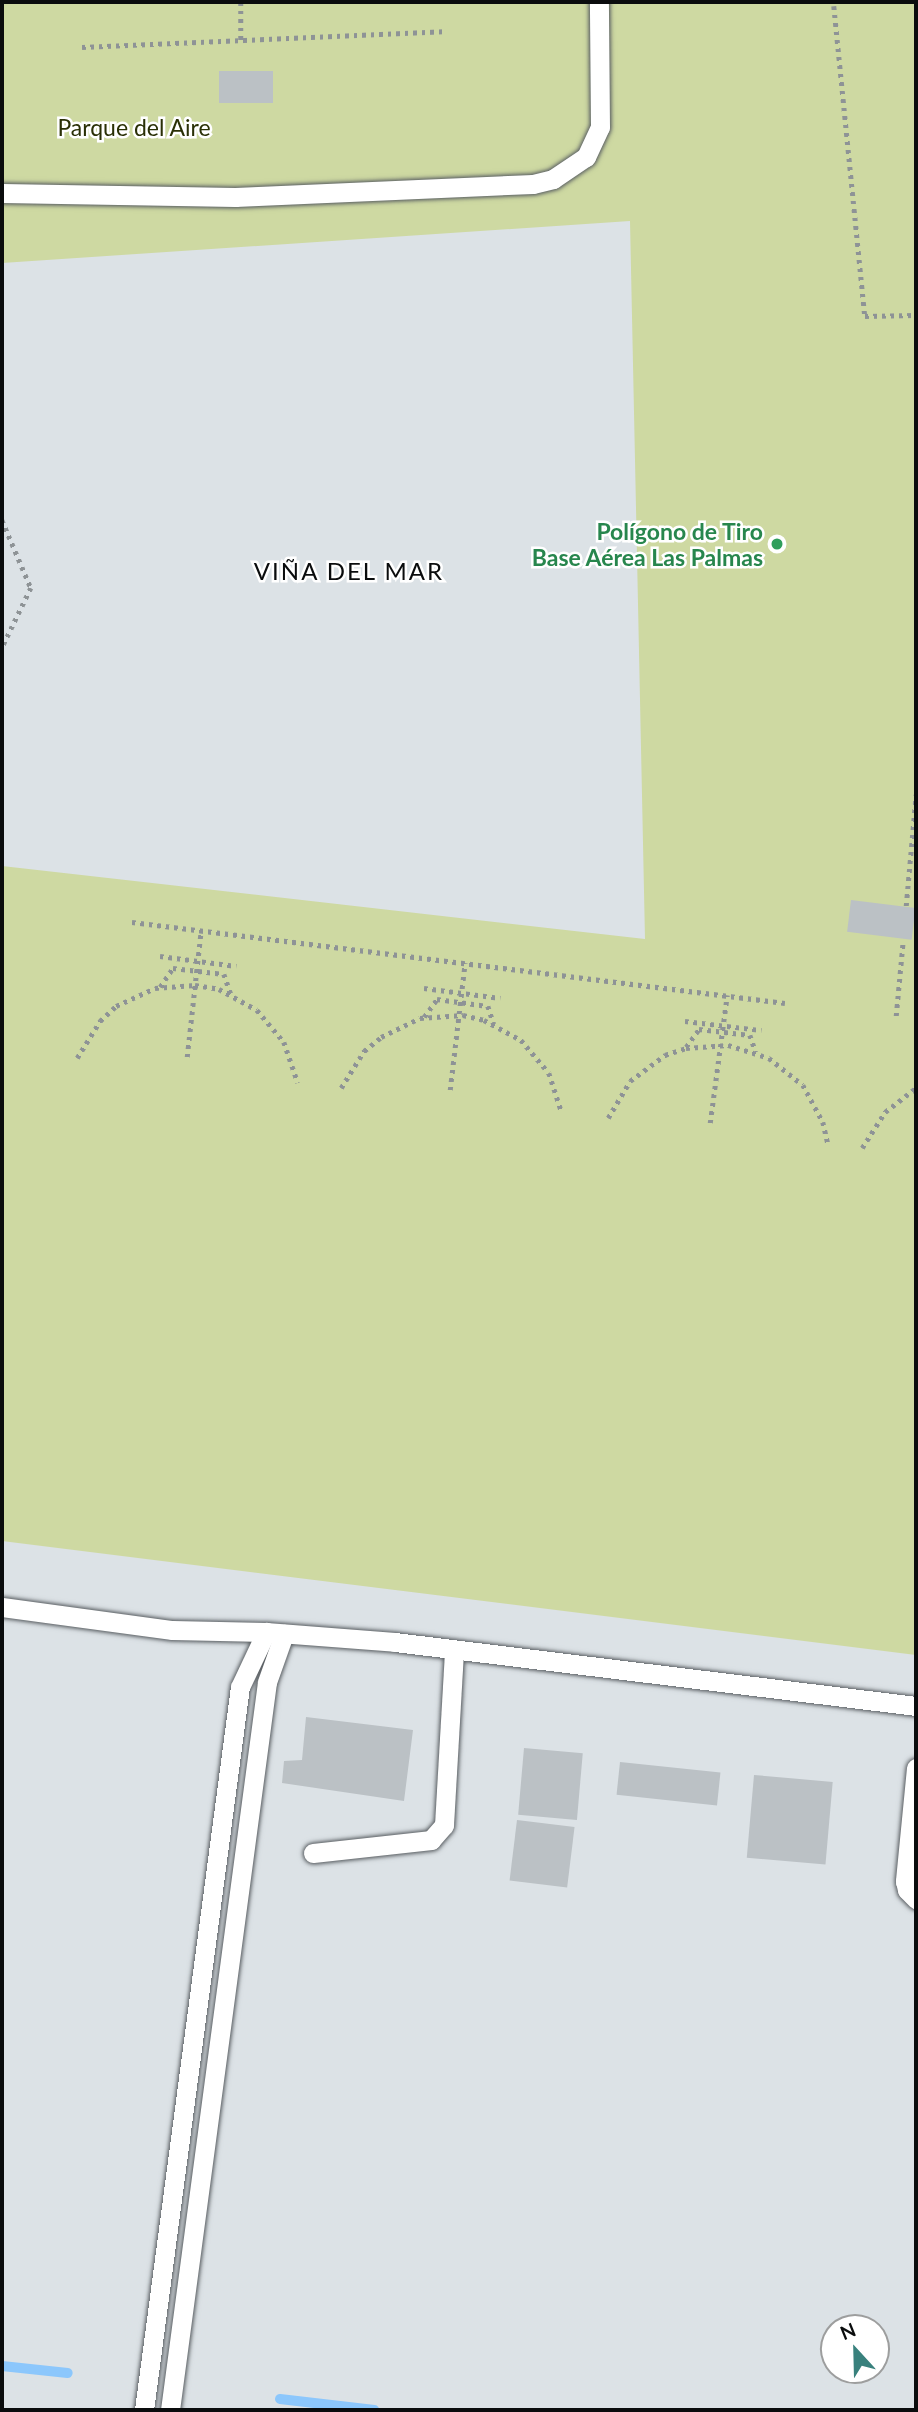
<!DOCTYPE html>
<meta charset="utf-8">
<style>
body{margin:0}
#map{position:relative;width:918px;height:2412px;overflow:hidden;background:#dce2e6;font-family:Lato,sans-serif}
div>[style]{position:absolute}
.green>*{inset:0;background:#ced9a2}
.stream>*{height:10px;margin:-5px;padding:0 5px;transform-origin:5px;border-radius:5px;background:#8cc7fc}
.building>*{inset:0;background:#bbc1c5;transform-origin:0 0}
.path>*{height:4.5px;margin-top:-2.25px;transform-origin:0;background:repeating-linear-gradient(90deg,#8e9396 0 3.5px,transparent 0 8.5px)}
.roads{filter:drop-shadow(0 0 2px #595e62) drop-shadow(0 0 2px #595e62)}
.service>*{height:19px;margin:-9.5px;padding:0 9.5px;transform-origin:9.5px;border-radius:9.5px;background:#fff}
.dots>*{width:19px;height:19px;translate:-50% -50%;box-sizing:border-box;border:4px solid #fff;border-radius:50%}
span{translate:-50% -50%;white-space:nowrap;text-align:center;line-height:1.15;-webkit-text-stroke:5px #fff;paint-order:stroke}
.park-label{font-size:23px;color:#2a3006}
.leisure-label{font-size:23px;color:#27864d;font-weight:700}
.right{translate:-100% -50%;text-align:right}
.neighbourhood-label{font-size:24px;color:#0a0c0d;letter-spacing:2px}
.frame{position:absolute;inset:0;border:4px solid #0a0c0d;pointer-events:none}
.north{position:absolute;left:820px;top:2314px;width:70px;height:70px;box-sizing:border-box;background:#fff;border:2px solid #9d9e9e;border-radius:50%;rotate:338deg;font-size:19px;font-weight:700;line-height:28px;text-align:center;color:#0a0c0d}
.north::after{content:'';display:block;margin:auto;width:24px;height:32px;background:#39817d;clip-path:polygon(50% 0,100% 100%,50% 72%,0 100%)}
</style>
<div id="map">
<div class="green">
<div style="clip-path:polygon(2px 2px,916px 2px,916px 1655px,2px 1541px,2px 866px,645px 939px,630px 221px,2px 263px)"></div>
</div>
<div class="stream">
<div style="left:2px;top:2366px;width:66px;rotate:6.1deg"></div>
<div style="left:280px;top:2399px;width:95px;rotate:6.7deg"></div>
</div>
<div class="building">
<div style="left:219px;top:71px;width:54px;height:32px"></div>
<div style="left:851px;top:900px;width:65px;height:32px;rotate:7deg"></div>
<div style="clip-path:polygon(306px 1717px,413px 1730px,404px 1801px,282px 1783px,284px 1761px,302px 1760px)"></div>
<div style="left:524px;top:1748px;width:59px;height:67px;rotate:5deg"></div>
<div style="left:620px;top:1762px;width:101px;height:33px;rotate:6deg"></div>
<div style="left:754px;top:1775px;width:79px;height:83px;rotate:5deg"></div>
<div style="left:517px;top:1820px;width:58px;height:61px;rotate:7deg"></div>
</div>
<div class="path">
<div style="left:241px;top:2px;width:38px;rotate:90deg"></div>
<div style="left:834px;top:6px;width:312px;rotate:84.3deg"></div>
<div style="left:865px;top:316px;width:51px;rotate:-1.1deg"></div>
<div style="left:82px;top:47px;width:362px;rotate:-2.5deg"></div>
<div style="left:2px;top:520px;width:74px;rotate:66.9deg"></div>
<div style="left:31px;top:588px;width:67px;rotate:115.8deg"></div>
<div style="left:906px;top:906px;width:112px;rotate:-84.9deg"></div>
<div style="left:132px;top:922px;width:658px;rotate:7.07deg"></div>
<div style="left:160px;top:956px;width:77px;rotate:7.5deg"></div>
<div style="left:160px;top:987px;width:23px;rotate:-56deg"></div>
<div style="left:173px;top:968px;width:51px;rotate:6.7deg"></div>
<div style="left:224px;top:974px;width:21px;rotate:71deg"></div>
<div style="left:424px;top:988px;width:77px;rotate:7.5deg"></div>
<div style="left:896px;top:1016px;width:76px;rotate:-84.7deg"></div>
<div style="left:424px;top:1017px;width:22px;rotate:-54deg"></div>
<div style="left:437px;top:999px;width:51px;rotate:7.8deg"></div>
<div style="left:488px;top:1006px;width:19px;rotate:72deg"></div>
<div style="left:685px;top:1021px;width:77px;rotate:6.8deg"></div>
<div style="left:686px;top:1047px;width:22px;rotate:-54deg"></div>
<div style="left:699px;top:1029px;width:51px;rotate:6.7deg"></div>
<div style="left:750px;top:1035px;width:18px;rotate:71deg"></div>
<div style="left:187px;top:1057px;width:127px;rotate:-83.7deg"></div>
<div style="left:77px;top:1058px;width:44px;rotate:-58.1deg"></div>
<div style="left:100px;top:1021px;width:22px;rotate:-43deg"></div>
<div style="left:116px;top:1006px;width:43px;rotate:-24.8deg"></div>
<div style="left:155px;top:988px;width:40px;rotate:-4.3deg"></div>
<div style="left:195px;top:985px;width:24px;rotate:9deg"></div>
<div style="left:219px;top:989px;width:43px;rotate:28.9deg"></div>
<div style="left:257px;top:1010px;width:42px;rotate:49.8deg"></div>
<div style="left:284px;top:1042px;width:43px;rotate:71.1deg"></div>
<div style="left:341px;top:1088px;width:44px;rotate:-58.1deg"></div>
<div style="left:364px;top:1051px;width:22px;rotate:-39deg"></div>
<div style="left:381px;top:1037px;width:43px;rotate:-26deg"></div>
<div style="left:420px;top:1018px;width:43px;rotate:-4deg"></div>
<div style="left:463px;top:1015px;width:22px;rotate:13deg"></div>
<div style="left:484px;top:1020px;width:42px;rotate:28.4deg"></div>
<div style="left:521px;top:1040px;width:43px;rotate:49.7deg"></div>
<div style="left:549px;top:1073px;width:42px;rotate:72deg"></div>
<div style="left:450px;top:1090px;width:128px;rotate:-83.3deg"></div>
<div style="left:608px;top:1118px;width:43px;rotate:-59.3deg"></div>
<div style="left:630px;top:1081px;width:44px;rotate:-36.6deg"></div>
<div style="left:665px;top:1055px;width:22px;rotate:-18deg"></div>
<div style="left:686px;top:1048px;width:42px;rotate:-4.1deg"></div>
<div style="left:728px;top:1045px;width:43px;rotate:17.6deg"></div>
<div style="left:769px;top:1058px;width:43px;rotate:38.5deg"></div>
<div style="left:803px;top:1085px;width:42px;rotate:61.6deg"></div>
<div style="left:823px;top:1122px;width:22px;rotate:77deg"></div>
<div style="left:710px;top:1123px;width:129px;rotate:-82.4deg"></div>
<div style="left:862px;top:1148px;width:43px;rotate:-57.4deg"></div>
<div style="left:885px;top:1112px;width:39px;rotate:-38deg"></div>
</div>
<div class="roads">
<div class="service">
<div style="left:2px;top:193px;width:233px;rotate:1deg"></div>
<div style="left:235px;top:197px;width:298px;rotate:-2.5deg"></div>
<div style="left:533px;top:184px;width:21px;rotate:-14deg"></div>
<div style="left:553px;top:179px;width:40px;rotate:-34deg"></div>
<div style="left:586px;top:157px;width:33px;rotate:-65deg"></div>
<div style="left:600px;top:127px;width:125px;rotate:-90.5deg"></div>
<div style="left:2px;top:1607px;width:172px;rotate:7.7deg"></div>
<div style="left:172px;top:1630px;width:94px;rotate:1.2deg"></div>
<div style="left:266px;top:1632px;width:129px;rotate:4.4deg"></div>
<div style="left:395px;top:1642px;width:525px;rotate:7deg"></div>
<div style="left:916px;top:1768px;width:114px;rotate:95.6deg"></div>
<div style="left:905px;top:1881px;width:9px;rotate:77deg"></div>
<div style="left:907px;top:1890px;width:13px;rotate:45deg"></div>
<div style="left:313px;top:1853px;width:119px;rotate:-6.3deg"></div>
<div style="left:431px;top:1840px;width:20px;rotate:-49deg"></div>
<div style="left:444px;top:1825px;width:175px;rotate:-86.7deg"></div>
<div style="left:144px;top:2410px;width:729px;rotate:-82.44deg"></div>
<div style="left:240px;top:1687px;width:61px;rotate:-64.7deg"></div>
<div style="left:170px;top:2410px;width:734px;rotate:-82.41deg"></div>
<div style="left:267px;top:1682px;width:51px;rotate:-70.5deg"></div>
</div>
</div>
<div class="dots">
<div style="left:777px;top:544px;background:#2e9e5b"></div>
</div>
<div class="park-label">
<span style="left:134px;top:127px">Parque del Aire</span>
</div>
<div class="leisure-label">
<span class="right" style="left:763px;top:544px">Polígono de Tiro<br>Base Aérea Las Palmas</span>
</div>
<div class="neighbourhood-label">
<span style="left:349px;top:571px">VIÑA DEL MAR</span>
</div>
<div class="frame"></div>
<div class="north">N</div>
</div>
